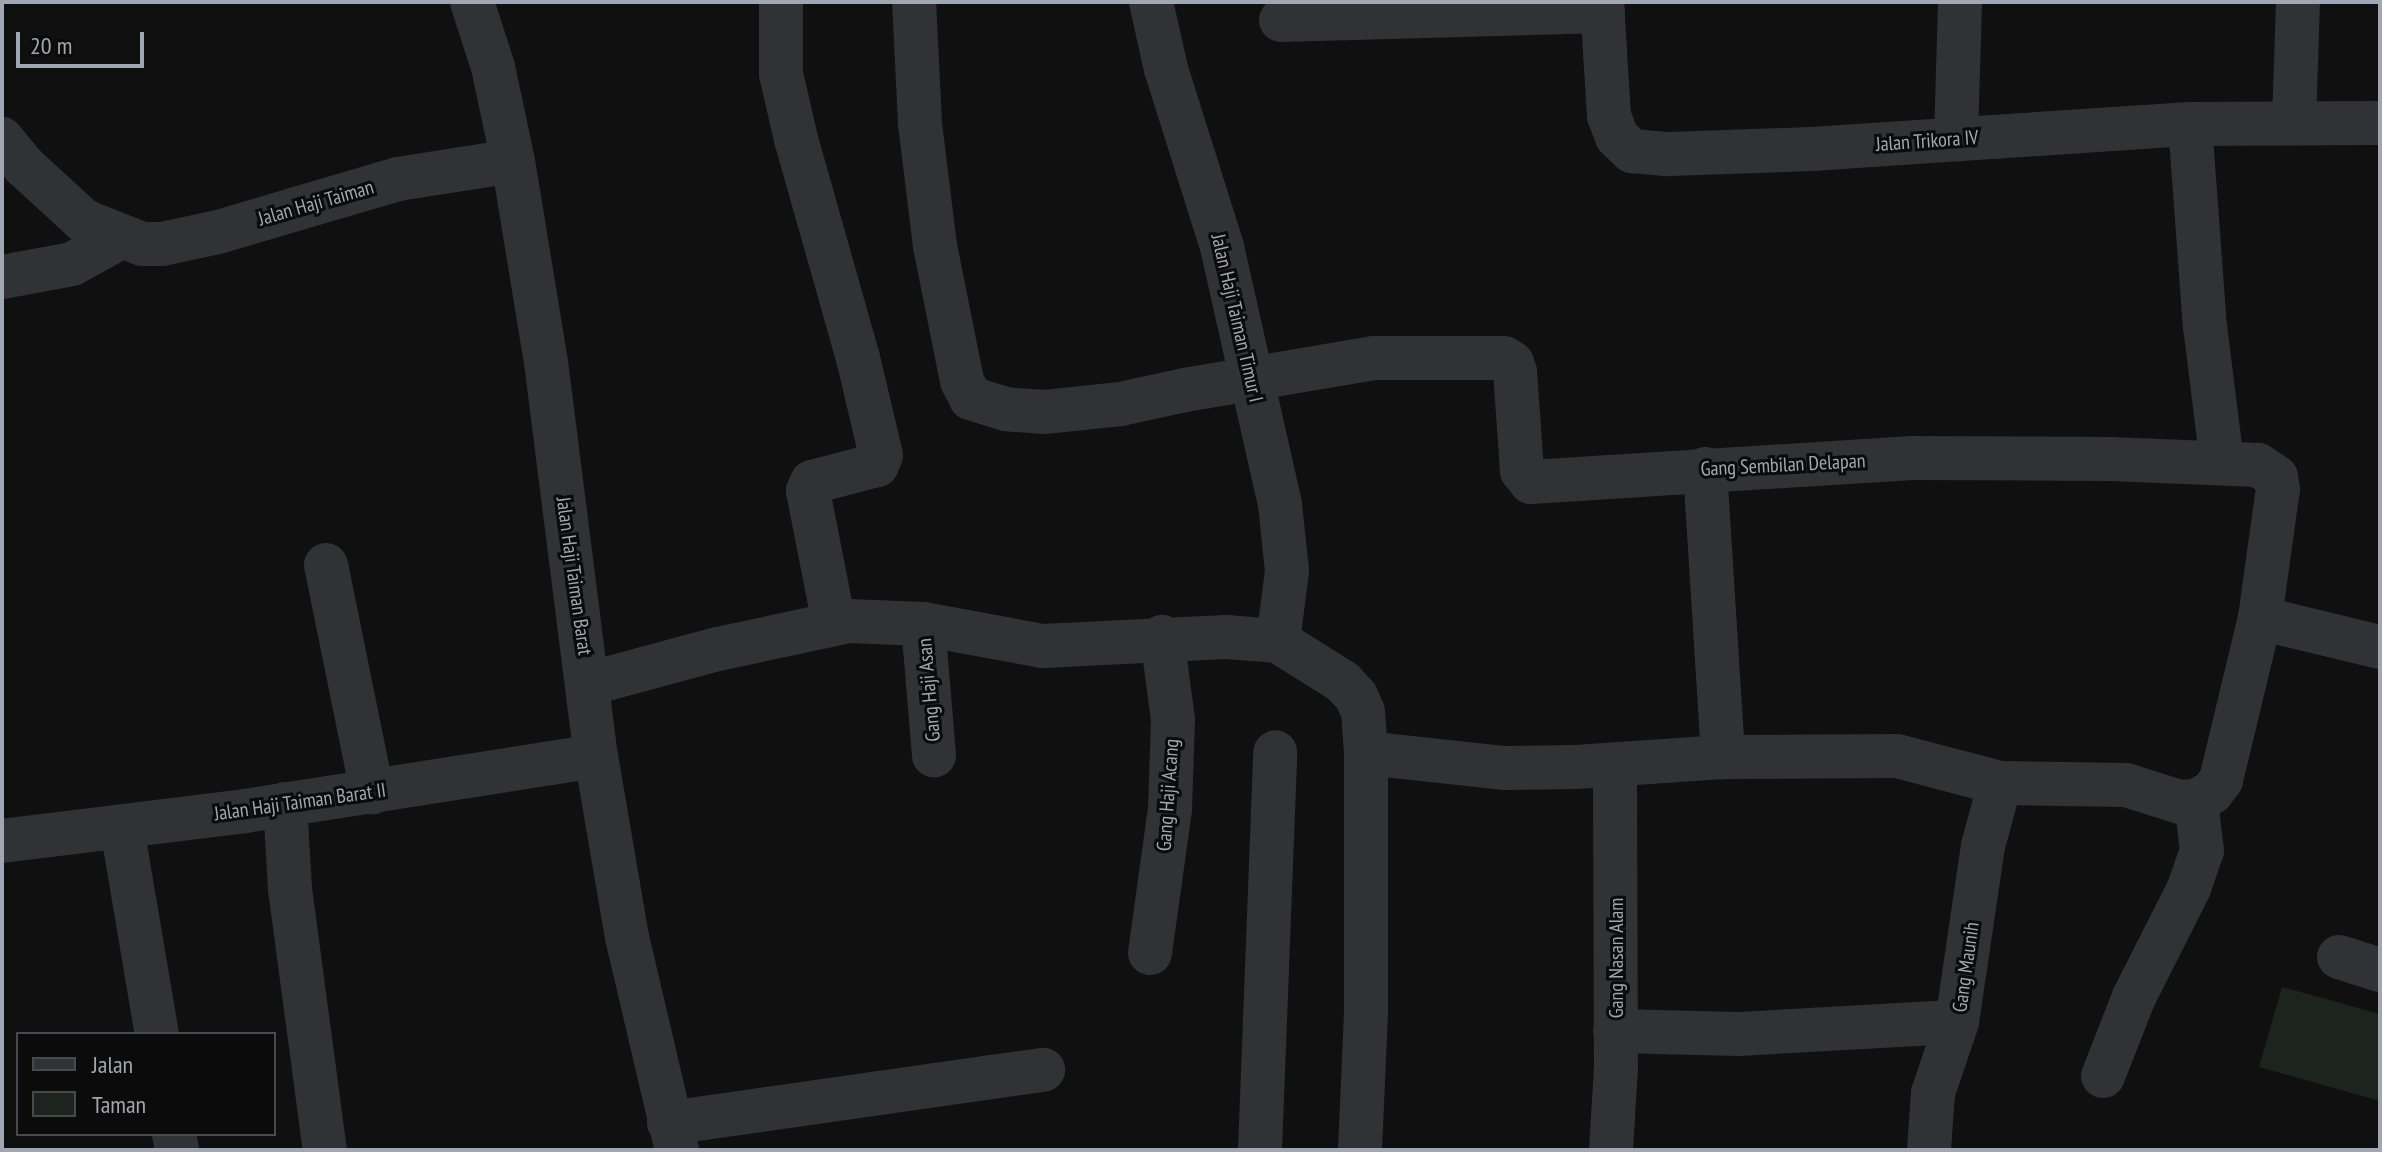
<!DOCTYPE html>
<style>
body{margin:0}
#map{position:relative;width:2382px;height:1152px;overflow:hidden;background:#101011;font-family:"PT Sans Narrow",sans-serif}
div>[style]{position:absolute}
.green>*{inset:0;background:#1c241d}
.street>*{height:44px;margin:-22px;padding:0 22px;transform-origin:22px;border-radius:22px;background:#313236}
span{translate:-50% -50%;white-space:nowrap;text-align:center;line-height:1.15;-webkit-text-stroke:6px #0b0b0c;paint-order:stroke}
.street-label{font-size:20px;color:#a1a7b2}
.frame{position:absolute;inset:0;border:4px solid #a1a7b2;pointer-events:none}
.legend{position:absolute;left:16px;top:1032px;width:260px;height:104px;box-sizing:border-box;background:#0b0b0c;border:2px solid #47494e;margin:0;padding:10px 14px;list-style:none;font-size:24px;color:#a1a7b2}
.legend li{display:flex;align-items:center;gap:16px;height:40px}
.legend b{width:40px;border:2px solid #47494e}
.scale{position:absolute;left:16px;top:32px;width:128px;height:36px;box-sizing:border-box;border:4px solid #a1a7b2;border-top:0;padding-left:10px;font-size:24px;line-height:28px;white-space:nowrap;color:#a1a7b2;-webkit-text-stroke:6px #0b0b0c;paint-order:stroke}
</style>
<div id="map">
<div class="green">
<div style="clip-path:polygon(2282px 987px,2380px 1014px,2380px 1101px,2259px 1067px)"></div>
</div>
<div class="street">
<div style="left:472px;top:2px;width:68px;rotate:72.1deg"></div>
<div style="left:493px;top:67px;width:96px;rotate:78deg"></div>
<div style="left:513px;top:161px;width:204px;rotate:80.7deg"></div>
<div style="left:546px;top:362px;width:397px;rotate:82.8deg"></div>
<div style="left:596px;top:756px;width:184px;rotate:80.3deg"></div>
<div style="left:627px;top:937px;width:219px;rotate:76.8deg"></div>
<div style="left:781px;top:2px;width:72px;rotate:90deg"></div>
<div style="left:781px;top:74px;width:67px;rotate:77deg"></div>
<div style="left:796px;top:139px;width:228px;rotate:74.2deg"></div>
<div style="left:858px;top:358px;width:100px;rotate:76.7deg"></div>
<div style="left:881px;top:455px;width:11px;rotate:112deg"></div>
<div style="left:877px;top:465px;width:67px;rotate:165.3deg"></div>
<div style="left:812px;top:482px;width:10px;rotate:114deg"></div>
<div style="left:808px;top:491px;width:135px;rotate:78.9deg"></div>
<div style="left:1151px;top:2px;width:69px;rotate:77.4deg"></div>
<div style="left:1166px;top:69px;width:187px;rotate:72.5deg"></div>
<div style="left:1222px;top:247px;width:263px;rotate:77.3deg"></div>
<div style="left:1280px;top:504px;width:67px;rotate:84deg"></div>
<div style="left:1287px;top:571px;width:71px;rotate:97.3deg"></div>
<div style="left:1602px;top:2px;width:114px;rotate:86.5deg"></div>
<div style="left:1609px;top:116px;width:22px;rotate:69deg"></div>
<div style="left:1617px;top:137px;width:21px;rotate:43deg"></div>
<div style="left:1632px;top:151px;width:37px;rotate:5deg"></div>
<div style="left:1669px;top:154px;width:143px;rotate:-2deg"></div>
<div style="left:1812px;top:149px;width:379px;rotate:-3.8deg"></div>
<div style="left:2190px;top:124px;width:190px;rotate:-0.3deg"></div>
<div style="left:1281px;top:20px;width:322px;rotate:-1.6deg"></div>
<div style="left:2294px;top:122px;width:120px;rotate:-88.1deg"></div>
<div style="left:2190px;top:124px;width:203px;rotate:85.8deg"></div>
<div style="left:2205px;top:326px;width:137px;rotate:82.9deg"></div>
<div style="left:1956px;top:138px;width:136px;rotate:-88.3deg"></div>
<div style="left:2px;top:139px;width:35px;rotate:51deg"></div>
<div style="left:24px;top:166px;width:81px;rotate:42.5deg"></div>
<div style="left:84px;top:221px;width:62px;rotate:21.6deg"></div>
<div style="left:142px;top:244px;width:20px"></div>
<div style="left:162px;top:244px;width:57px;rotate:-12.1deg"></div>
<div style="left:218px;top:232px;width:188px;rotate:-16.4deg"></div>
<div style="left:398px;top:179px;width:116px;rotate:-8.9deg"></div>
<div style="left:2px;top:277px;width:71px;rotate:-10.5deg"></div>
<div style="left:72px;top:264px;width:56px;rotate:-28.9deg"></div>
<div style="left:1705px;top:469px;width:289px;rotate:86.4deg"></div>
<div style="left:326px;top:565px;width:232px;rotate:78.5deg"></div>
<div style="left:2260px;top:618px;width:123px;rotate:13.6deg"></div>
<div style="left:923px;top:624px;width:132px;rotate:85.2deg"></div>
<div style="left:588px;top:684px;width:135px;rotate:-15.1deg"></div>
<div style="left:718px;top:649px;width:134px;rotate:-12.1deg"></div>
<div style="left:849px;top:621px;width:74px;rotate:2.3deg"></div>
<div style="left:923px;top:624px;width:122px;rotate:10.4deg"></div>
<div style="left:1043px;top:646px;width:183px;rotate:-2.8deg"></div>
<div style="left:1226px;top:637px;width:52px;rotate:4.4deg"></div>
<div style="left:1278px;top:641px;width:77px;rotate:32.2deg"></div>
<div style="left:1343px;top:682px;width:19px;rotate:47deg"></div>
<div style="left:1356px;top:696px;width:17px;rotate:66deg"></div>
<div style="left:1363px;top:712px;width:41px;rotate:85.8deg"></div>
<div style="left:1366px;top:753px;width:140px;rotate:6.2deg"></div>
<div style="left:1505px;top:768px;width:71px;rotate:-0.8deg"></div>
<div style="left:1576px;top:767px;width:147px;rotate:-3.9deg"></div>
<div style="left:1723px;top:757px;width:174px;rotate:-0.3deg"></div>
<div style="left:1897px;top:756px;width:106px;rotate:14.7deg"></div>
<div style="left:2000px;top:783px;width:126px;rotate:0.9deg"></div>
<div style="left:2126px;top:785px;width:57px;rotate:17.5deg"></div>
<div style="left:2180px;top:802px;width:16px;rotate:-4deg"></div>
<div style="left:2196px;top:801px;width:18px;rotate:-29deg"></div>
<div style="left:2212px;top:792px;width:15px;rotate:-53deg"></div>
<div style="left:2221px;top:780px;width:167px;rotate:-76.5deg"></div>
<div style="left:2260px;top:618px;width:130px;rotate:-82.1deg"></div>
<div style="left:2278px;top:489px;width:12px;rotate:-99deg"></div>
<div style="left:2276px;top:477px;width:22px;rotate:-146deg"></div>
<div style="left:2258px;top:465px;width:148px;rotate:-177.7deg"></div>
<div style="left:2110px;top:459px;width:198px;rotate:-179.7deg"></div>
<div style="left:1912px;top:458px;width:382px;rotate:176.4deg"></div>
<div style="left:1531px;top:482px;width:14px;rotate:-129deg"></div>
<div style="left:1522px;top:471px;width:99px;rotate:-94deg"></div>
<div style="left:1515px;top:372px;width:9px;rotate:-108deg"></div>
<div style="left:1512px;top:363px;width:9px;rotate:-148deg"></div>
<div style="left:1504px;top:358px;width:130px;rotate:180deg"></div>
<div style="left:1374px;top:358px;width:192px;rotate:170.4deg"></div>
<div style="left:1185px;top:390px;width:66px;rotate:167.7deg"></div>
<div style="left:1121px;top:404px;width:76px;rotate:174deg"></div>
<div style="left:1045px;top:412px;width:39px;rotate:-176deg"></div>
<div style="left:1006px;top:409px;width:37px;rotate:-163deg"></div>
<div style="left:971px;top:398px;width:19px;rotate:-118deg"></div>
<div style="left:962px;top:381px;width:138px;rotate:-101.3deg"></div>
<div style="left:935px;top:246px;width:124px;rotate:-97deg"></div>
<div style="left:920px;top:123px;width:121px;rotate:-92.8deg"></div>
<div style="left:285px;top:804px;width:85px;rotate:86.6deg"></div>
<div style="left:290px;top:889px;width:263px;rotate:82.4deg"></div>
<div style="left:122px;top:828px;width:209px;rotate:80.4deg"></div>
<div style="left:2px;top:841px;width:245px;rotate:-7deg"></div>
<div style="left:245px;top:811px;width:355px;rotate:-8.9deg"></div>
<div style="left:1150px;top:953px;width:145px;rotate:-82.1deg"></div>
<div style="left:1170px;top:809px;width:89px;rotate:-88.1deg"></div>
<div style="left:1173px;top:720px;width:84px;rotate:-97.5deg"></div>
<div style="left:2339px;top:957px;width:43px;rotate:17.6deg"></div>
<div style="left:1615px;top:1031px;width:124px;rotate:1.4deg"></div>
<div style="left:1739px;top:1034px;width:218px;rotate:-3.2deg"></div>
<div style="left:2103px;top:1076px;width:85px;rotate:-68.6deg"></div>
<div style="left:2134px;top:997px;width:122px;rotate:-63.2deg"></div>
<div style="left:2189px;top:888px;width:39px;rotate:-71deg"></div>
<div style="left:2202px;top:851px;width:50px;rotate:-96.8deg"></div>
<div style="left:669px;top:1123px;width:378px;rotate:-8.1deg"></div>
<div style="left:174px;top:1134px;width:16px;rotate:79deg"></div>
<div style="left:1260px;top:1150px;width:398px;rotate:-87.8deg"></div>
<div style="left:1360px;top:1150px;width:138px;rotate:-87.5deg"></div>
<div style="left:1366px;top:1012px;width:259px;rotate:-90deg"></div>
<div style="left:1611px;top:1150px;width:81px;rotate:-86.5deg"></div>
<div style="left:1616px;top:1069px;width:304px;rotate:-90.2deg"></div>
<div style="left:1929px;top:1150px;width:57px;rotate:-86deg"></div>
<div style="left:1933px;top:1093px;width:75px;rotate:-71.3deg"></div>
<div style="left:1957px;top:1022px;width:178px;rotate:-81.6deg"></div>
<div style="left:1983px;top:846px;width:65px;rotate:-74.9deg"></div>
</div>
<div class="street-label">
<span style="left:1927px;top:141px;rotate:-4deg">Jalan Trikora IV</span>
<span style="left:316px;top:203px;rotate:-16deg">Jalan Haji Taiman</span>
<span style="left:1237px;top:318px;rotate:77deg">Jalan Haji Taiman Timur I</span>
<span style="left:1783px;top:465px;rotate:-3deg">Gang Sembilan Delapan</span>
<span style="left:574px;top:576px;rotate:82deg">Jalan Haji Taiman Barat</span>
<span style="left:929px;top:690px;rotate:-95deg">Gang Haji Asan</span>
<span style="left:1168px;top:795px;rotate:-86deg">Gang Haji Acang</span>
<span style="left:300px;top:802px;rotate:-8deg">Jalan Haji Taiman Barat II</span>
<span style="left:1616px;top:958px;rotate:-90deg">Gang Nasan Alam</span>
<span style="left:1966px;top:967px;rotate:-82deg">Gang Maunih</span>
</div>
<div class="frame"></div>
<ul class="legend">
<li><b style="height:10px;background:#313236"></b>Jalan</li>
<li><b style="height:22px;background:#1c241d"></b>Taman</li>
</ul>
<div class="scale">20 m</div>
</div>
